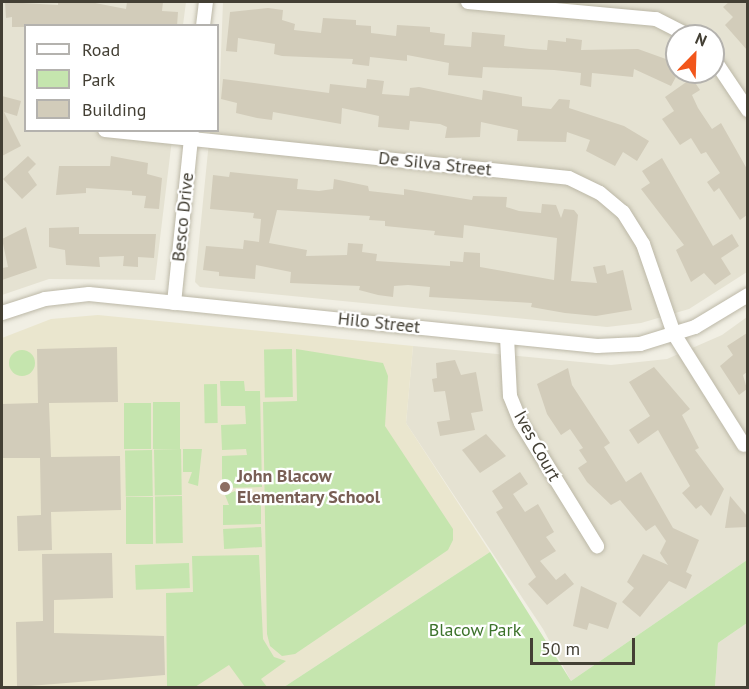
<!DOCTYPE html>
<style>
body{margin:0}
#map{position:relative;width:749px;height:689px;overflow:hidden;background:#f1efe4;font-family:"PT Sans",sans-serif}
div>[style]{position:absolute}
.residential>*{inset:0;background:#e5e2d2}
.education>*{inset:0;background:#eae6ce}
.green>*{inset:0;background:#c5e5ae;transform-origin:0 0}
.round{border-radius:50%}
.building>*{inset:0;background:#d2ccba}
.roads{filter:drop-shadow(0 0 2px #bcb8a7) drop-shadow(0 0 2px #bcb8a7)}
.minor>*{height:14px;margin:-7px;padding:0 7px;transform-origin:7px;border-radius:7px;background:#fff}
.dots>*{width:16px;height:16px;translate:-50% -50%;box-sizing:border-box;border:3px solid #fff;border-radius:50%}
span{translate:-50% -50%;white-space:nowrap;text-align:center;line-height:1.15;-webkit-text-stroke:4.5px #fff;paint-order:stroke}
.street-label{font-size:18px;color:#433f34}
.education-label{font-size:18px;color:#785e54;font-weight:700}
.left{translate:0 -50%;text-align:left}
.park-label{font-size:18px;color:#3c722a}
.frame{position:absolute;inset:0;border:3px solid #433f34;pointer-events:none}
.legend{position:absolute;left:24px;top:24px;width:195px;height:108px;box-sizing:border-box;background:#fff;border:2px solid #b4b2ae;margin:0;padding:8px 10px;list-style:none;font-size:18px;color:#433f34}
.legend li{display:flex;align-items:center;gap:12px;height:30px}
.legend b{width:30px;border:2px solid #b4b2ae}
.north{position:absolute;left:665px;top:24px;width:60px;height:60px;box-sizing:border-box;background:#fff;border:2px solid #b4b2ae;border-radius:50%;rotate:23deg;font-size:16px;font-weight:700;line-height:24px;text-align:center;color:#433f34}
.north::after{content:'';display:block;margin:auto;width:21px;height:27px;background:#f2561a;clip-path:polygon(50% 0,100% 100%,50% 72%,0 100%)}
.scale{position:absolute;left:530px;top:638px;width:105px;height:27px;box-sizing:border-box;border:3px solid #433f34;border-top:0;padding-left:8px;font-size:18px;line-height:21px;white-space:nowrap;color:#433f34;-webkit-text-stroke:4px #fff;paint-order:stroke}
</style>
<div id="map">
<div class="residential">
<div style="clip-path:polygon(2px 2px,186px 2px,183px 25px,26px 26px,26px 130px,173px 131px,155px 280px,49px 279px,2px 295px)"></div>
<div style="clip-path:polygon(evenodd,223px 2px,747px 2px,747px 272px,689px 309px,641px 323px,607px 327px,200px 287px,195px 282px,210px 131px,218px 130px,223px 2px,677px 36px,713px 36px,713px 72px,677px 72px,677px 36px)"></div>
<div style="clip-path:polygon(747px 317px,747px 560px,571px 681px,543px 629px,406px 423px,413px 346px,611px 365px,667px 359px,722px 335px)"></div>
<div style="clip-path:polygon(747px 623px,747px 687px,715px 688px,718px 643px)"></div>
</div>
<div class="education">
<div style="clip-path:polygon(98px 315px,413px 346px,406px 423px,490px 552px,284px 687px,2px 687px,2px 338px,51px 319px)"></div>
</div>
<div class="green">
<div style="left:292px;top:349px;width:48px;height:28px;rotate:89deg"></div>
<div style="clip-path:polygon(296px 349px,383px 363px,388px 376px,385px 426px,453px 529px,453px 540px,448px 550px,295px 654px,282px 656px,270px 646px,267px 634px,263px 402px,297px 401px)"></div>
<div class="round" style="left:9px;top:350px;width:26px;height:26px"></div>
<div style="clip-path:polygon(220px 381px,244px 381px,245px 391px,260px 391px,262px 487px,222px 488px,222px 456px,247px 455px,246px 449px,222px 450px,221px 425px,246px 424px,245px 406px,221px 406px)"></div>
<div style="left:217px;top:384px;width:39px;height:13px;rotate:89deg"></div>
<div style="left:153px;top:402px;width:27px;height:47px"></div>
<div style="left:124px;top:403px;width:27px;height:46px"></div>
<div style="left:181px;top:449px;width:46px;height:27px;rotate:89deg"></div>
<div style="clip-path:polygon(183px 449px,202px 449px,198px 486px,188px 483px,192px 472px,183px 472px)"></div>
<div style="left:152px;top:450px;width:46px;height:27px;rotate:89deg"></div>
<div style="clip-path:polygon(235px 491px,240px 497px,236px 505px,261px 505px,261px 524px,223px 525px,223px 505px,229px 505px,225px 495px)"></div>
<div style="left:182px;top:496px;width:47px;height:27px;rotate:89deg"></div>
<div style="left:126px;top:497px;width:27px;height:47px"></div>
<div style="left:261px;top:527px;width:20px;height:38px;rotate:87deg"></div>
<div style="clip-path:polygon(490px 552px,571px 681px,747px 560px,747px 623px,718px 643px,715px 687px,284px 687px)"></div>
<div style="clip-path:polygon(259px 555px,263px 639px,274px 657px,286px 661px,261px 679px,267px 687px,245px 687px,229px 665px,195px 687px,167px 687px,166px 593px,193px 592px,192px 556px)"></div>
<div style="left:189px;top:563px;width:25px;height:54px;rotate:88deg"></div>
</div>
<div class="building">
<div style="clip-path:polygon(5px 2px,58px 5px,58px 2px,90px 2px,126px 9px,127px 2px,163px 2px,162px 11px,178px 12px,177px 26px,12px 27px,12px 17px,6px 18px)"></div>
<div style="clip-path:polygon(729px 2px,747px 2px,747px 50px,725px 25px,733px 17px,723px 7px)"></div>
<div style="clip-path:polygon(268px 8px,283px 10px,282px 20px,295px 24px,294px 30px,321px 33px,323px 18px,356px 20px,356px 25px,371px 26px,371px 33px,396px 36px,397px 25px,430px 27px,430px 32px,445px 34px,444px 45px,471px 47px,472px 32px,505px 35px,504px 46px,530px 49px,547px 50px,548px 40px,566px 42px,566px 38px,582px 40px,581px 50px,638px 49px,677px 63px,677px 75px,671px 86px,634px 69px,633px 77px,592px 73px,591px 87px,580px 85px,581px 73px,554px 70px,483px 67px,482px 78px,448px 75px,449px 63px,407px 55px,407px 61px,370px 57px,369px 66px,352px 64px,353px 59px,282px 56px,274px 54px,275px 44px,238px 38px,237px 52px,226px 51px,230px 12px)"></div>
<div style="clip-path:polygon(692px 78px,700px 90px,692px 95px,698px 108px,712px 129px,721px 123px,747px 169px,747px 215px,740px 220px,719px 188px,714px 192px,707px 182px,720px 173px,706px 152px,701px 154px,691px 138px,680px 145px,662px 119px,674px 111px,665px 97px)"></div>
<div style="clip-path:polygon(223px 79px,329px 93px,330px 84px,366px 88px,367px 79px,384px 81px,382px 94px,409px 96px,410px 88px,419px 87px,482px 100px,483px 90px,522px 97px,522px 106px,551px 109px,559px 99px,570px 100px,569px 108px,624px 126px,649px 141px,637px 161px,623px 152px,615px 166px,586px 151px,590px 140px,567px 132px,566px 142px,517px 141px,518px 130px,481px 122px,480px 137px,445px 138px,447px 127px,440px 124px,410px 121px,409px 130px,378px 127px,379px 116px,342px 108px,341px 124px,273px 112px,272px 120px,257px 118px,236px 113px,237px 103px,221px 99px)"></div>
<div style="clip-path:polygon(2px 96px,21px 101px,17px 116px,4px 112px,21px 146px,2px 156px)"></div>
<div style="clip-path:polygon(28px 156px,36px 164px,28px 172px,37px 185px,22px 199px,3px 179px)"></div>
<div style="clip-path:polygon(111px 156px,148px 163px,147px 174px,162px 178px,159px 209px,144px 208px,146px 196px,132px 195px,132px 191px,86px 188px,86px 193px,56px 195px,59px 166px,110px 166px)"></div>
<div style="clip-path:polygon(662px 158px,713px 246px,732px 234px,739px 246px,721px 258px,731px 274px,715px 285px,704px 273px,691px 282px,676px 250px,684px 245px,641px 189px,650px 183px,642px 171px)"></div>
<div style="clip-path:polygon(evenodd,230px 172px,298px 179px,297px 189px,319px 191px,333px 189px,334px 179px,368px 186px,369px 191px,404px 195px,404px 189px,472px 200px,473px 196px,507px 197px,506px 207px,519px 211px,541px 213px,542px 204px,556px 205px,561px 218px,564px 209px,574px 210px,578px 215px,571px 281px,597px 283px,593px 267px,605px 265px,607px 274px,623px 270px,632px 310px,596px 316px,565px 313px,531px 307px,532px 303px,429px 297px,430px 287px,408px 285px,394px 286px,393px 297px,378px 295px,359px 290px,360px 286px,290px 283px,291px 272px,256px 265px,255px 279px,219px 276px,219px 272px,203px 270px,206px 246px,243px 249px,244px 240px,259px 242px,261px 219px,253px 218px,254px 213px,210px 209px,213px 175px,229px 177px,230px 172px,277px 210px,370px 216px,369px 220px,385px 221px,385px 226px,435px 231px,434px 235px,463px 238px,464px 225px,557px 238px,554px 280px,480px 267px,480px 253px,464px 252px,463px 262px,450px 261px,450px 266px,376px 261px,377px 254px,362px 252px,363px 244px,348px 243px,347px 255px,306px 256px,307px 250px,269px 243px,277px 210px)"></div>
<div style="clip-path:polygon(26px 227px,37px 268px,2px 280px,2px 268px,8px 267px,2px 239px)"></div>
<div style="clip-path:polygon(79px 227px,79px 234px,156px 234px,154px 258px,138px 257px,138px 267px,123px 266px,124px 256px,99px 257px,100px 267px,66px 265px,65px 250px,49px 247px,49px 228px)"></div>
<div style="clip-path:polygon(747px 333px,747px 372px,743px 375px,747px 389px,739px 395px,720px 366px,733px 355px,727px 346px)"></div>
<div style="clip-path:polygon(117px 347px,118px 402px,49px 403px,51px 457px,120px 456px,121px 510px,51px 512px,52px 550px,18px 551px,17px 516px,41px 515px,40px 458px,2px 458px,2px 404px,38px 403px,37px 349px)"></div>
<div style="clip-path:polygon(455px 360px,461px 375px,476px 372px,483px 411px,471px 413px,475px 430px,440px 436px,437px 422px,450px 420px,445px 391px,434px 392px,432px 379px,437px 378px,436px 363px)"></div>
<div style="clip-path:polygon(654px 367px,690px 409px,682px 415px,699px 448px,695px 450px,724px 489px,711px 516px,701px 505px,696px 509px,682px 493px,690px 486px,658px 430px,638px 444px,629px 430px,650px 416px,629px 382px)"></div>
<div style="clip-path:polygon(568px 368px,572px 385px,610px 443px,604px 447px,626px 482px,641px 472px,673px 528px,699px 540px,686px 572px,692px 575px,686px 589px,669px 581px,640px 617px,622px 602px,634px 588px,627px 582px,643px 554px,668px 565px,660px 553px,666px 541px,655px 525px,646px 531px,620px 500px,611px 505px,587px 482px,578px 468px,587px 462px,579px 450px,583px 448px,570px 429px,561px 435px,547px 414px,537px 384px)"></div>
<div style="clip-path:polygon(486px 434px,506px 456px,480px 473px,462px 450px)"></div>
<div style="clip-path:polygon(520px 472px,528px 484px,513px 494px,525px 512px,538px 504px,554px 532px,546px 537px,556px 551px,540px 561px,556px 580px,565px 573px,574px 584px,547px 605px,528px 584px,536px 577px,496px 512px,503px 508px,492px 491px)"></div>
<div style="clip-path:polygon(730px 496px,747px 516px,747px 527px,725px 528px)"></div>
<div style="clip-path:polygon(112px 553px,113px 598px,54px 600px,54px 633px,164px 636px,165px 675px,17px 687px,16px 622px,43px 621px,42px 554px)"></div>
<div style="clip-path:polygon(581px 586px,617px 603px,608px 629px,589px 623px,587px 630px,573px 626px)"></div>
</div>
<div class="roads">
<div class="minor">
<div style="left:468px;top:2px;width:189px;rotate:5.2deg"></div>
<div style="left:656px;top:19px;width:38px;rotate:27deg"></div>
<div style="left:203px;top:26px;width:24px;rotate:-83deg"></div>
<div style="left:713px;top:58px;width:63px;rotate:56.1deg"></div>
<div style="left:105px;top:130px;width:466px;rotate:5.9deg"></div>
<div style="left:569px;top:178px;width:34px;rotate:26deg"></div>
<div style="left:600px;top:193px;width:30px;rotate:40deg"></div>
<div style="left:623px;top:212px;width:38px;rotate:58deg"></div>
<div style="left:643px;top:244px;width:95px;rotate:71deg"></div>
<div style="left:674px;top:334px;width:131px;rotate:57.8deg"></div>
<div style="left:174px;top:303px;width:174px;rotate:-84.1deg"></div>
<div style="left:2px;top:313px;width:45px;rotate:-18deg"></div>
<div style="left:45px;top:299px;width:44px;rotate:-6.5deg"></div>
<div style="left:89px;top:294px;width:511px;rotate:5.84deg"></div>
<div style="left:597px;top:346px;width:43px;rotate:-2.7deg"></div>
<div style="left:640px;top:344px;width:58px;rotate:-17.2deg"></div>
<div style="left:695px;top:327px;width:62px;rotate:-31.1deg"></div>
<div style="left:507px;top:337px;width:59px;rotate:87.1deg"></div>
<div style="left:510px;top:396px;width:29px;rotate:68deg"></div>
<div style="left:521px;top:423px;width:145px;rotate:58.3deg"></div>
</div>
</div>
<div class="dots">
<div style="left:225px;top:487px;background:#8d6e63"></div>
</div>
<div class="street-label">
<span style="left:435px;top:164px;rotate:6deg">De Silva Street</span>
<span style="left:183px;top:217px;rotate:-84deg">Besco Drive</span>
<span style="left:379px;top:323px;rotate:6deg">Hilo Street</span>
<span style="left:537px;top:446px;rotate:61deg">Ives Court</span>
</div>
<div class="education-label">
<span class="left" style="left:237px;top:487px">John Blacow<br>Elementary School</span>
</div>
<div class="park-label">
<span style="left:475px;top:630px">Blacow Park</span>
</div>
<div class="frame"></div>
<ul class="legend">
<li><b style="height:8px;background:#fff"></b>Road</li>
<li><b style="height:16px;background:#c5e5ae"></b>Park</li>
<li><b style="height:16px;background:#d2ccba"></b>Building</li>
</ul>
<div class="north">N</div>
<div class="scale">50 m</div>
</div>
